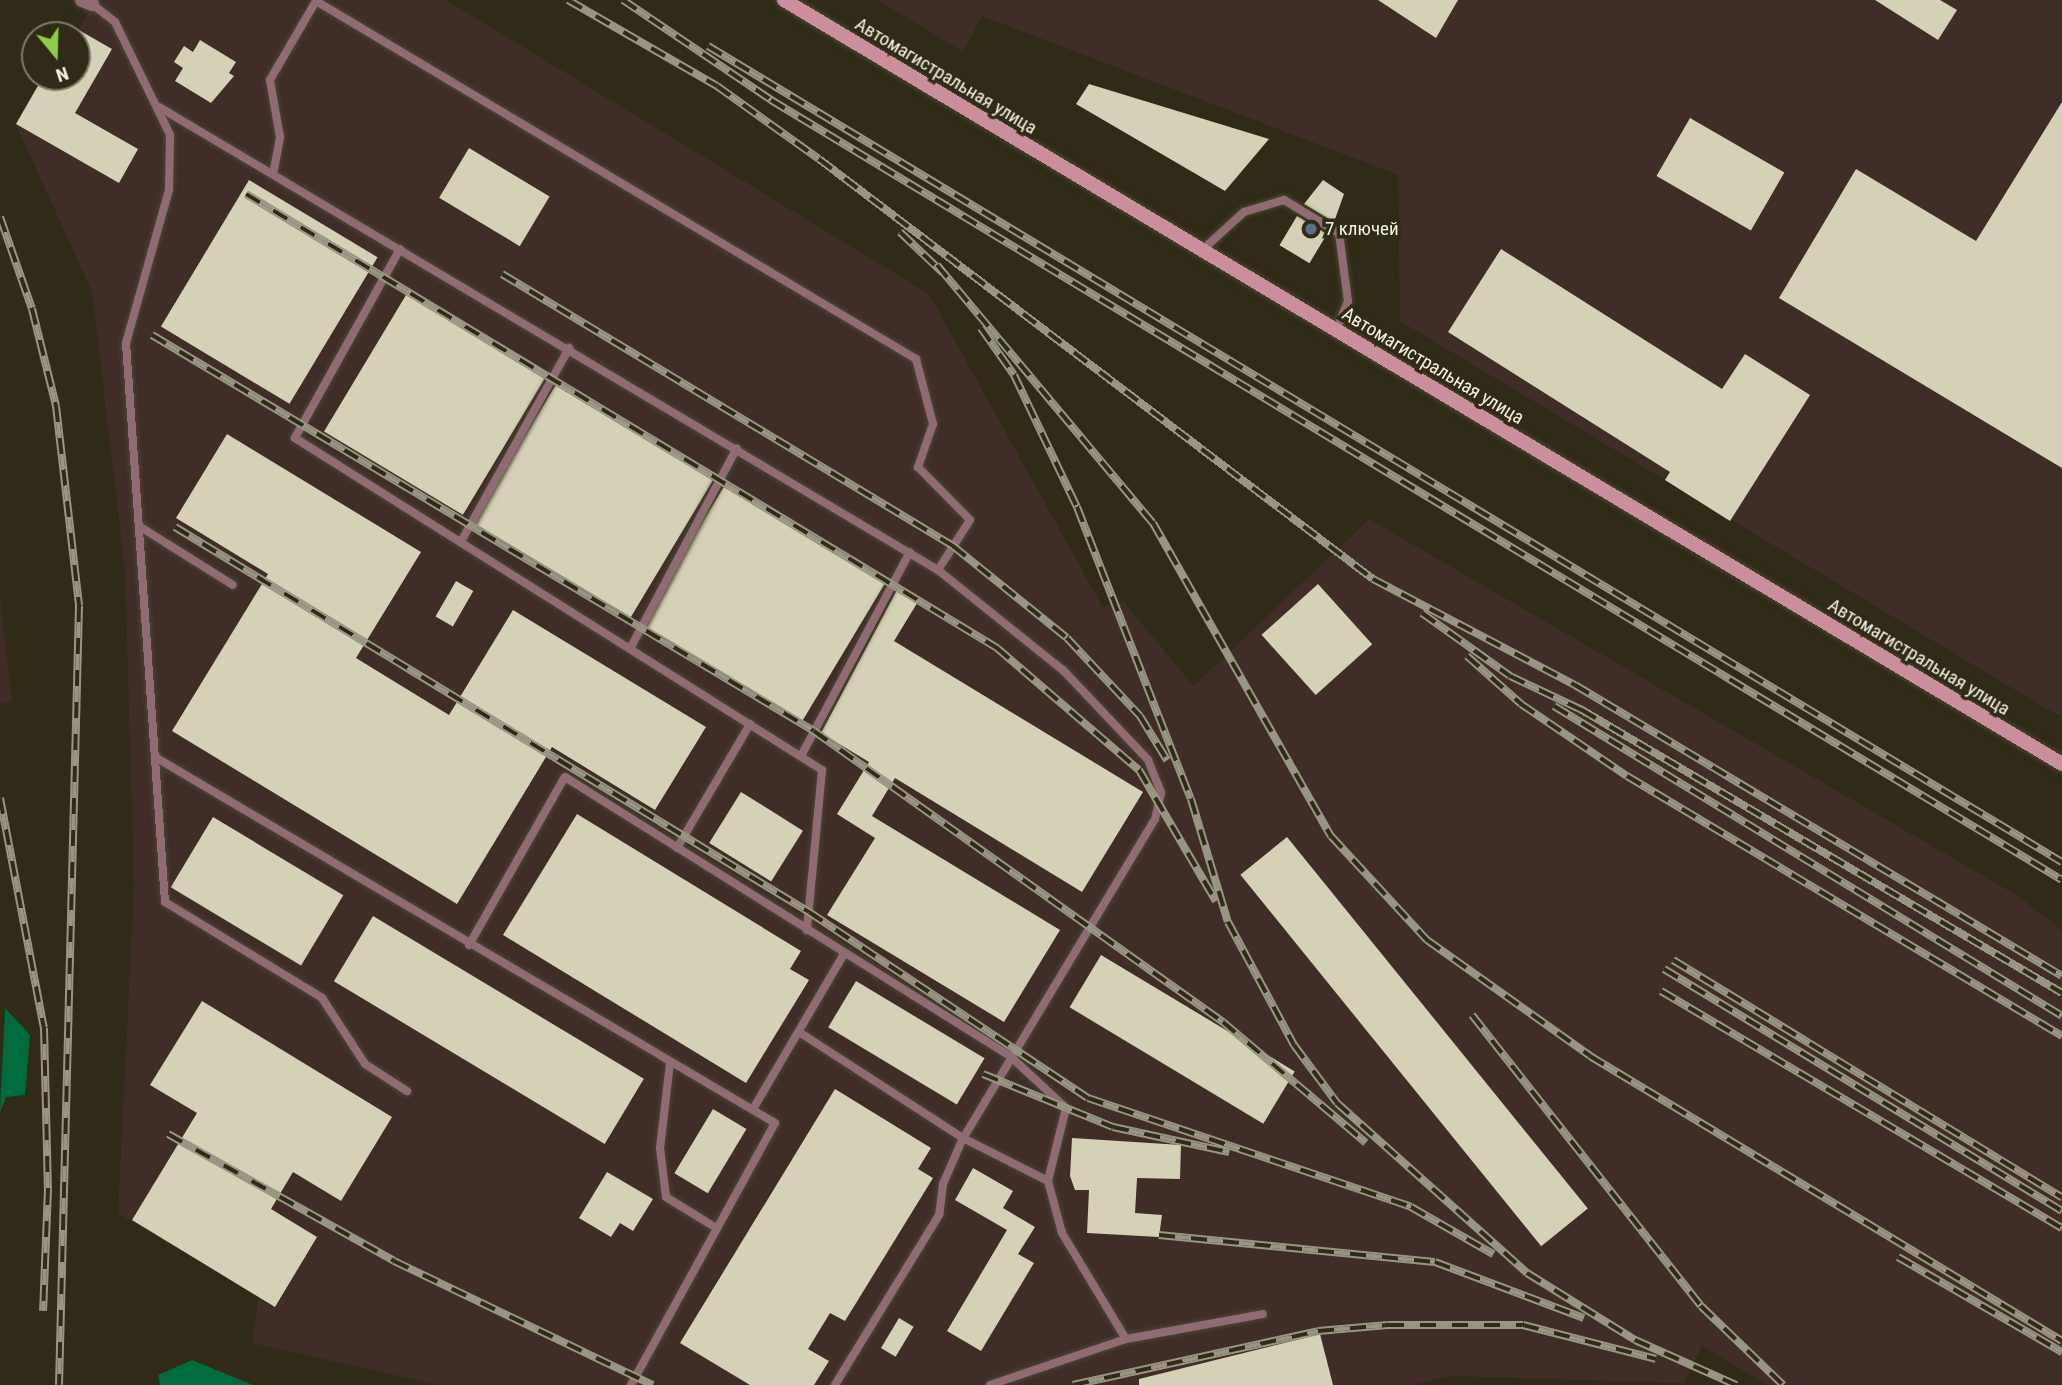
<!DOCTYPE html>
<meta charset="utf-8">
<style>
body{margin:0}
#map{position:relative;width:2062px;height:1385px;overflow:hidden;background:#2f2b16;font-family:"Roboto Condensed",sans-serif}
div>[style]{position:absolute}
.industrial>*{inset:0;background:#402d28}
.forest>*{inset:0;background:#016b3e}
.building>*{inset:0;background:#d5d1b6;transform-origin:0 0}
.roads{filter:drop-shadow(0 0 2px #4b4733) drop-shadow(0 0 2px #4b4733)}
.service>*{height:8px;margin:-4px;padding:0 4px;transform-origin:4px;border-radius:4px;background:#916b73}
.minor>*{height:14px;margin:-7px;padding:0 7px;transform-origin:7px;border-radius:7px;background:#916b73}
.secondary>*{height:14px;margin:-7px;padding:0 7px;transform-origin:7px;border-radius:7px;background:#cb8e9d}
.rail>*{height:8px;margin-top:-4px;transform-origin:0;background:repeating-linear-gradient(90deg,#2f2b16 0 16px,#989584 0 32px);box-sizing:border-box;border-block:2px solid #989584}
.dots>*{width:19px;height:19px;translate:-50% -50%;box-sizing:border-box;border:4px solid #2f2b16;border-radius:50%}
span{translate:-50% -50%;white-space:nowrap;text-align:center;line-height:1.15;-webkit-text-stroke:7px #2f2b16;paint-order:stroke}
.street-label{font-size:19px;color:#f4f2e5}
.poi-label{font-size:19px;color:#f4f2e5}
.left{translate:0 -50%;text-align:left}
.north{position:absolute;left:21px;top:21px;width:70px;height:70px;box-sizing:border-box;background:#2f2b16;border:2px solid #7e7b69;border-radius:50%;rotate:161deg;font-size:19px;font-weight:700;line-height:28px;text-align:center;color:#f4f2e5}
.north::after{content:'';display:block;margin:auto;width:24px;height:32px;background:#8bce47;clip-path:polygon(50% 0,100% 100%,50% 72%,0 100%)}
</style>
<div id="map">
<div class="industrial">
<div style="clip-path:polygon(94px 0,446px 0,929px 294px,1102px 606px,1124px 602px,1194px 686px,1369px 519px,2018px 896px,2062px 930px,2062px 1385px,1767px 1385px,1702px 1346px,1684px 1383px,1449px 1376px,1413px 1385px,439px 1385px,252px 1343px,259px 1297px,118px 1213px,134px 886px,125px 570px,92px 292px,16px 124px,43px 77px,77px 77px,77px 35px,67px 35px,72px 26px,79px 30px)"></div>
<div style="clip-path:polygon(878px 0,2062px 0,2062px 718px,1400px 321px,1398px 175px,982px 16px,963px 52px)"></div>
<div style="clip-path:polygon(0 597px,12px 702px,0 704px)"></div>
</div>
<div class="forest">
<div style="clip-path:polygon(5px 1008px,30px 1035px,25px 1095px,6px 1097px,0 1112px)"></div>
<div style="clip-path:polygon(192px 1360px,253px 1385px,254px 1385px,160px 1385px,158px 1375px)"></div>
</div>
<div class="building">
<div style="clip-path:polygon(1378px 0,1458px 0,1436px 38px)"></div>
<div style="clip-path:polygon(1875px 0,1940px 0,1957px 10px,1938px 40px)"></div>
<div style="clip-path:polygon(77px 29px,112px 49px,75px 113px,138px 149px,119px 183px,16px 124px,43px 77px,77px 77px)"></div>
<div style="clip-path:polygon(200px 40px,236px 62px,229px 73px,234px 76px,211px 103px,175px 81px,183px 68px,174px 62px,184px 46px,193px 52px)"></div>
<div style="clip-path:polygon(1089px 84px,1269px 139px,1225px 191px,1076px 104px)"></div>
<div style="clip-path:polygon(2062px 102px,2062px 468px,1779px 298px,1856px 169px,1976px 241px)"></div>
<div style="left:1690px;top:118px;width:109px;height:67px;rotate:30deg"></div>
<div style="left:469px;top:148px;width:94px;height:58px;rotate:31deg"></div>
<div style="left:249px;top:180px;width:150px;height:171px;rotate:31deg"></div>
<div style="clip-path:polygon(1323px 180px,1344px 194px,1334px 222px,1304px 204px)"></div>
<div style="left:1297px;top:216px;width:35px;height:34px;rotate:31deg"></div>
<div style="clip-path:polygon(1501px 249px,1722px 389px,1745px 354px,1810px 395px,1730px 521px,1665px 480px,1670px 472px,1448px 332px)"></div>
<div style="left:409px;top:290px;width:162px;height:165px;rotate:31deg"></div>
<div style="left:558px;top:381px;width:184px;height:165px;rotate:31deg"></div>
<div style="clip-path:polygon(227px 434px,421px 552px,356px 658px,449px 715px,513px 610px,706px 727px,655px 810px,552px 747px,457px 904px,172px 731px,268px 574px,176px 518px)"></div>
<div style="left:726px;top:483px;width:188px;height:165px;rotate:31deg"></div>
<div style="left:456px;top:581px;width:20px;height:41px;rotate:30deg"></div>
<div style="left:1318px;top:584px;width:81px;height:76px;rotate:48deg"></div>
<div style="clip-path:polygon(898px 588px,919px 600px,894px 641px,1143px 792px,1082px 892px,895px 778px,872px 816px,1060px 930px,1004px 1022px,827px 915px,875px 838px,837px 814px,869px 762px,821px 733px)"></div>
<div style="left:741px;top:792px;width:73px;height:60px;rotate:32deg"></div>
<div style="clip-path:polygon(577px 814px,801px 951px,790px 969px,809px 980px,746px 1083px,503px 935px)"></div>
<div style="left:213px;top:817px;width:152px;height:82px;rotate:31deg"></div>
<div style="left:1287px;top:837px;width:478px;height:60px;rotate:51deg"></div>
<div style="left:373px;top:916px;width:316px;height:76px;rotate:31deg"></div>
<div style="left:1101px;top:955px;width:226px;height:61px;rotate:31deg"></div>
<div style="left:856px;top:981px;width:150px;height:54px;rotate:31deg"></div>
<div style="clip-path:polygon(202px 1001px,392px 1117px,341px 1201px,293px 1172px,271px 1209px,317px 1237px,275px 1307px,132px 1220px,197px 1113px,150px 1085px)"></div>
<div style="clip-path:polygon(835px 1089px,931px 1148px,918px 1169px,933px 1178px,845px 1321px,830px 1313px,808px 1349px,829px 1361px,814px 1385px,750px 1385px,680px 1343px)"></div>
<div style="left:713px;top:1109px;width:39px;height:75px;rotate:31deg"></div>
<div style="clip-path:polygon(1072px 1138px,1181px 1145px,1180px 1179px,1137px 1178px,1135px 1213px,1162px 1215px,1159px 1237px,1087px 1233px,1089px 1190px,1075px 1190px,1070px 1176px)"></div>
<div style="clip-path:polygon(973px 1168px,1013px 1191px,1003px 1208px,1035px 1227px,1018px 1254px,1034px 1263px,981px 1351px,947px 1331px,1007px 1230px,955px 1200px)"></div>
<div style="clip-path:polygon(607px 1172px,653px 1199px,633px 1231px,620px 1223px,611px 1237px,579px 1218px)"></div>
<div style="left:899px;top:1318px;width:17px;height:35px;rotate:31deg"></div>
<div style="clip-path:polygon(1320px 1334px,1333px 1385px,1139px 1385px,1139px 1379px)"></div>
</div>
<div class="roads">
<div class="service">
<div style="left:92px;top:4px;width:29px;rotate:38deg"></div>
<div style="left:115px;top:22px;width:126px;rotate:64deg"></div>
<div style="left:170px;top:135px;width:55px;rotate:91deg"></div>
<div style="left:169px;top:190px;width:159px;rotate:105.7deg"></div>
<div style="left:126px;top:343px;width:560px;rotate:86.01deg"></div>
<div style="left:165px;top:902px;width:184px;rotate:31.4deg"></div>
<div style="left:322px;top:998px;width:79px;rotate:56.9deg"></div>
<div style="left:365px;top:1064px;width:50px;rotate:32.7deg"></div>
<div style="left:159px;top:107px;width:906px;rotate:30.73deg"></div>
<div style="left:938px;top:570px;width:160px;rotate:38.7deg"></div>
<div style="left:1063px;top:670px;width:124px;rotate:46.6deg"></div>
<div style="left:1148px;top:760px;width:35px;rotate:68deg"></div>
<div style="left:1161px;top:793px;width:27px;rotate:103deg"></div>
<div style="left:1155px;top:819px;width:372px;rotate:121deg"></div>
<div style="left:963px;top:1138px;width:95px;rotate:26.8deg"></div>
<div style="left:273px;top:174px;width:38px;rotate:-79deg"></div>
<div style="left:280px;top:137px;width:58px;rotate:-100deg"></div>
<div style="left:270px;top:80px;width:91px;rotate:-59.8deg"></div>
<div style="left:316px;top:1px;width:699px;rotate:30.82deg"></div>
<div style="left:916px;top:359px;width:67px;rotate:75.3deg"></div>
<div style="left:933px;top:424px;width:46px;rotate:109.2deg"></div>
<div style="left:918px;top:467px;width:74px;rotate:45.5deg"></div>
<div style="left:970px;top:520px;width:59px;rotate:122.6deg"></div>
<div style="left:400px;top:249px;width:216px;rotate:119.1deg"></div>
<div style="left:295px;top:438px;width:623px;rotate:32.21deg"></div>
<div style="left:822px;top:770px;width:161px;rotate:95.4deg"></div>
<div style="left:1200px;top:252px;width:59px;rotate:-42.3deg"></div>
<div style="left:1244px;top:212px;width:42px;rotate:-16.7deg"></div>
<div style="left:1284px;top:200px;width:64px;rotate:31deg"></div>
<div style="left:1339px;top:233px;width:69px;rotate:82.5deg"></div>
<div style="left:1348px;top:301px;width:32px;rotate:112deg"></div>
<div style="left:142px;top:528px;width:107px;rotate:32.1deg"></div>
<div style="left:463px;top:538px;width:218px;rotate:-60.8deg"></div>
<div style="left:631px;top:647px;width:225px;rotate:-62deg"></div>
<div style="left:801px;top:756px;width:231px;rotate:-61.9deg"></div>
<div style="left:155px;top:757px;width:720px;rotate:30.55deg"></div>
<div style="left:775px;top:1123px;width:299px;rotate:118.8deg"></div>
<div style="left:677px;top:848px;width:144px;rotate:-59.5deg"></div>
<div style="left:469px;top:945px;width:193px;rotate:-60.3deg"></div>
<div style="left:565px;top:777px;width:525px;rotate:32.09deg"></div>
<div style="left:1010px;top:1056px;width:76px;rotate:42.9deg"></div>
<div style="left:1066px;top:1108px;width:75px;rotate:103.9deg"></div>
<div style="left:1048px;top:1181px;width:54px;rotate:74.9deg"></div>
<div style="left:1062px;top:1233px;width:124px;rotate:58.9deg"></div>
<div style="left:799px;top:1032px;width:195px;rotate:32.9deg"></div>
<div style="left:963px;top:1138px;width:50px;rotate:113.5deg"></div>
<div style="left:943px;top:1184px;width:31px;rotate:97deg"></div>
<div style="left:939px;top:1215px;width:199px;rotate:121.5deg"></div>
<div style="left:670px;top:1063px;width:86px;rotate:96.7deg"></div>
<div style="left:660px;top:1148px;width:49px;rotate:83deg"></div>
<div style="left:666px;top:1197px;width:55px;rotate:31.7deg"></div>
<div style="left:753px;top:1109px;width:180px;rotate:-59.6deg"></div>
<div style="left:990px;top:1385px;width:144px;rotate:-18.7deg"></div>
<div style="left:1126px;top:1339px;width:139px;rotate:-10.3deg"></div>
</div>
<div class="minor">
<div style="left:82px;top:0;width:11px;rotate:22deg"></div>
</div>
<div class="secondary">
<div style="left:784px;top:0;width:1489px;rotate:30.87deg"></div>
</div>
</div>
<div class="rail">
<div style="left:568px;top:0;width:172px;rotate:30deg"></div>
<div style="left:717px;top:86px;width:125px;rotate:35.6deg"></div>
<div style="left:819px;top:159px;width:695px;rotate:37.17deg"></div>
<div style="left:1373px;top:579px;width:228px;rotate:27.7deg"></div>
<div style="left:1575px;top:685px;width:567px;rotate:30.86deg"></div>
<div style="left:623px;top:0;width:179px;rotate:34deg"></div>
<div style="left:771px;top:100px;width:1508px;rotate:31.14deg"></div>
<div style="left:708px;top:46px;width:1581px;rotate:31.08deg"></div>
<div style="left:246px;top:194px;width:878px;rotate:31.15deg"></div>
<div style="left:997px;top:648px;width:187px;rotate:40.7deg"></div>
<div style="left:1139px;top:770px;width:152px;rotate:59.6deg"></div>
<div style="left:0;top:217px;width:97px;rotate:70.8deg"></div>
<div style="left:32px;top:309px;width:100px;rotate:76.1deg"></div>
<div style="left:56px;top:406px;width:201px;rotate:83.4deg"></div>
<div style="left:79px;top:606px;width:779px;rotate:91.47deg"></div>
<div style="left:900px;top:232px;width:59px;rotate:43.6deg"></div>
<div style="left:937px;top:265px;width:336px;rotate:50.1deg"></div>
<div style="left:1153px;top:523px;width:360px;rotate:60.4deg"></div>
<div style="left:1331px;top:836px;width:142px;rotate:47.3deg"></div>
<div style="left:1427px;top:940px;width:200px;rotate:35.4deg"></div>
<div style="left:1590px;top:1056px;width:551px;rotate:31.12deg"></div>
<div style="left:502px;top:274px;width:527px;rotate:31.09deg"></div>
<div style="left:953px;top:546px;width:146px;rotate:38.9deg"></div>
<div style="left:1067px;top:638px;width:107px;rotate:46.9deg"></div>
<div style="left:1140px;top:716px;width:52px;rotate:58.5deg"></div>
<div style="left:981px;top:328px;width:57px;rotate:54.9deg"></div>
<div style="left:1014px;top:375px;width:146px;rotate:64.5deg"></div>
<div style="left:1077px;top:507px;width:313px;rotate:68.7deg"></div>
<div style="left:1191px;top:799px;width:128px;rotate:73.3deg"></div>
<div style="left:1228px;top:922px;width:140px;rotate:61.8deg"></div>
<div style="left:1294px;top:1045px;width:72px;rotate:53.4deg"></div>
<div style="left:1337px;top:1103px;width:255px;rotate:41.8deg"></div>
<div style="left:1527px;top:1273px;width:127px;rotate:31.8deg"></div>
<div style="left:1635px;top:1340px;width:111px;rotate:24deg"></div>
<div style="left:152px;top:335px;width:771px;rotate:30.89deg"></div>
<div style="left:814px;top:731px;width:502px;rotate:35.43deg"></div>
<div style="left:1223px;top:1022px;width:187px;rotate:40.2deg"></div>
<div style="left:175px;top:527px;width:742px;rotate:31.27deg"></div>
<div style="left:809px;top:912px;width:335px;rotate:33.7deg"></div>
<div style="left:1088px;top:1098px;width:341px;rotate:18.6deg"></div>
<div style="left:1411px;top:1207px;width:95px;rotate:29.8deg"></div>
<div style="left:1422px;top:613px;width:108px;rotate:35.6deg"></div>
<div style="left:1510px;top:676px;width:80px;rotate:25.3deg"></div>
<div style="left:1582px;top:710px;width:557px;rotate:30.52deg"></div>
<div style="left:1467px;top:656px;width:72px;rotate:41.6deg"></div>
<div style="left:1521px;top:704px;width:128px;rotate:34.2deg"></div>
<div style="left:1627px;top:776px;width:507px;rotate:30.87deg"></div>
<div style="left:1554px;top:706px;width:595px;rotate:31.39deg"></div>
<div style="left:0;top:798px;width:234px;rotate:79.2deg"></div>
<div style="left:44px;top:1028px;width:161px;rotate:88.6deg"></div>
<div style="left:48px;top:1189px;width:122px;rotate:92.3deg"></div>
<div style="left:1673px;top:960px;width:456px;rotate:31.4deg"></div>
<div style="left:1664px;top:969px;width:466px;rotate:31.3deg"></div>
<div style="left:1661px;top:991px;width:466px;rotate:30.6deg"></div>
<div style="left:1472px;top:1015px;width:370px;rotate:51.8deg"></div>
<div style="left:1701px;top:1306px;width:114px;rotate:43.9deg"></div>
<div style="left:983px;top:1074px;width:140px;rotate:22.2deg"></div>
<div style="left:1113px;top:1127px;width:119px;rotate:12.2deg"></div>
<div style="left:168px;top:1134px;width:259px;rotate:29.3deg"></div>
<div style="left:394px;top:1261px;width:287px;rotate:25.6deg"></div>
<div style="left:1159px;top:1235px;width:277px;rotate:5.6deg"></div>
<div style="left:1435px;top:1262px;width:159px;rotate:20.6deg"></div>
<div style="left:1898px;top:1257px;width:190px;rotate:30.1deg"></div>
<div style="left:1073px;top:1385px;width:251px;rotate:-12.4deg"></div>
<div style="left:1318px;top:1331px;width:70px;rotate:-4.9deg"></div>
<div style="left:1388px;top:1325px;width:135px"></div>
<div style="left:1523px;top:1325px;width:137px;rotate:14.3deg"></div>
</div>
<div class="dots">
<div style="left:1311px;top:229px;background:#5c6f8a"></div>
</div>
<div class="street-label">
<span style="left:946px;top:76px;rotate:31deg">Автомагистральная улица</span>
<span style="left:1433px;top:366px;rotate:31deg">Автомагистральная улица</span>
<span style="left:1919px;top:657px;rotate:31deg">Автомагистральная улица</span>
</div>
<div class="poi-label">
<span class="left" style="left:1325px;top:229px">7 ключей</span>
</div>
<div class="north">N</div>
</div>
